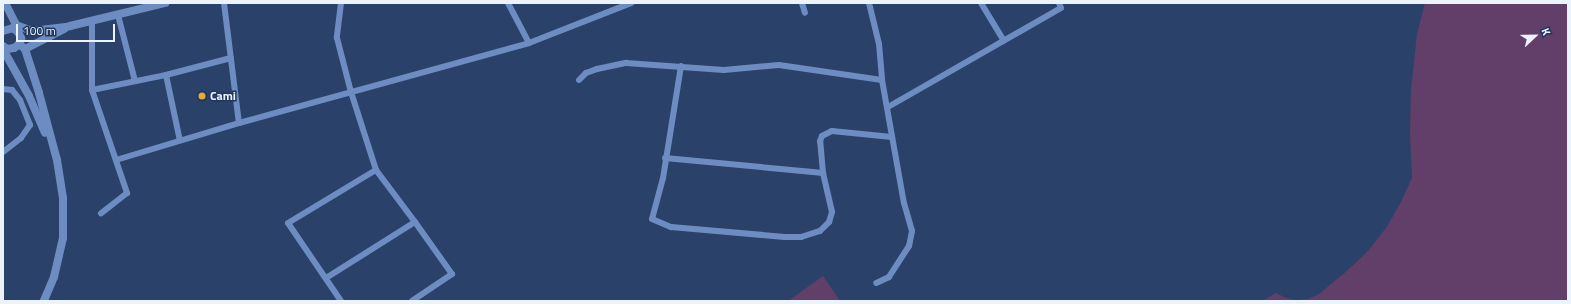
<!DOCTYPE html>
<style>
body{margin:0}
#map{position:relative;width:1571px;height:304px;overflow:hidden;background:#2a426a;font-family:"Titillium Web",sans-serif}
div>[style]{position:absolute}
.green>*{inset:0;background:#623f69}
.minor>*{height:6px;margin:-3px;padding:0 3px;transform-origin:3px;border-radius:3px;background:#6d8dc2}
.tertiary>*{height:8px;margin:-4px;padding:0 4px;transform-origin:4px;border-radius:4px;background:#6d8dc2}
.dots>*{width:11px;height:11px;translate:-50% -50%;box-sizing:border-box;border:2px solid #20375e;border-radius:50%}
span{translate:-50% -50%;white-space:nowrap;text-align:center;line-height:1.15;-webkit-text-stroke:3px #20375e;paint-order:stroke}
.poi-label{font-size:12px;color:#edf3fd;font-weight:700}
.left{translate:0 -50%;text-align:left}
.frame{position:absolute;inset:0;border:4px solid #edf3fd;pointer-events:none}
.north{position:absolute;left:1515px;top:16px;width:40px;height:40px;-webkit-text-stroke:3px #20375e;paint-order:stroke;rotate:68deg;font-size:11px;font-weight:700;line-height:16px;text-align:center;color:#edf3fd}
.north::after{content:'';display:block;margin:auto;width:14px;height:18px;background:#edf3fd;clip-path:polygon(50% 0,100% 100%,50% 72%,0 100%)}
.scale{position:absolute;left:16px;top:24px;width:99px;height:18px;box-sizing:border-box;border:2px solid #edf3fd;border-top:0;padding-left:5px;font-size:12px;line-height:14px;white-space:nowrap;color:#edf3fd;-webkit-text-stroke:3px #20375e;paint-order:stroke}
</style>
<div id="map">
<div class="green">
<div style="clip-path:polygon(1425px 3px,1568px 3px,1568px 301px,1262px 301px,1276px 293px,1286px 298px,1296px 300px,1308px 299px,1319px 294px,1348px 270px,1368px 251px,1386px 228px,1400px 204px,1412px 178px,1410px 134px,1411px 90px,1417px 34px)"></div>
<div style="clip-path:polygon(823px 276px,840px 301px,788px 301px)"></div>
</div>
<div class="minor">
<div style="left:224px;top:3px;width:121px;rotate:82.9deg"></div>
<div style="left:341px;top:3px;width:35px;rotate:97deg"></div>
<div style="left:337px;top:38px;width:56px;rotate:75.5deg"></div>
<div style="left:351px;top:92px;width:82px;rotate:72.2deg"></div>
<div style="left:376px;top:170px;width:65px;rotate:53.1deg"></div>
<div style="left:415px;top:222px;width:64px;rotate:54.6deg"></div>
<div style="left:452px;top:274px;width:48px;rotate:146deg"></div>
<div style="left:508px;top:3px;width:45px;rotate:62.3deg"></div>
<div style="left:802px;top:3px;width:10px;rotate:73deg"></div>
<div style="left:869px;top:3px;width:42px;rotate:76.3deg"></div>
<div style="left:879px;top:44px;width:36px;rotate:85deg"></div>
<div style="left:882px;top:80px;width:125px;rotate:79.9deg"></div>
<div style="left:904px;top:203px;width:29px;rotate:74deg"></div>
<div style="left:912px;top:231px;width:15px;rotate:101deg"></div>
<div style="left:909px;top:246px;width:37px;rotate:123deg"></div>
<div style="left:889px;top:277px;width:14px;rotate:155deg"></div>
<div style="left:981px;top:3px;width:44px;rotate:58.8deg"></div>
<div style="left:118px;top:15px;width:68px;rotate:75.6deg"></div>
<div style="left:92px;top:21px;width:69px;rotate:90deg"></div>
<div style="left:92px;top:90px;width:109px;rotate:71.2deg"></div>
<div style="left:127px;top:193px;width:33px;rotate:142deg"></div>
<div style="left:681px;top:66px;width:113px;rotate:99.1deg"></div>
<div style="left:663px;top:178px;width:42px;rotate:105deg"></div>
<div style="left:652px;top:219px;width:21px;rotate:23deg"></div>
<div style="left:671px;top:227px;width:114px;rotate:5deg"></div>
<div style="left:785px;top:237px;width:16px"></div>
<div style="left:801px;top:237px;width:20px;rotate:-18deg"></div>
<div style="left:820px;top:231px;width:13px;rotate:-45deg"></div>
<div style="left:829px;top:222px;width:10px;rotate:-73deg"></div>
<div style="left:832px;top:212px;width:40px;rotate:-103deg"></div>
<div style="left:823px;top:173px;width:32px;rotate:-95deg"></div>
<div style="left:820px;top:141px;width:5px;rotate:-68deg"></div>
<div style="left:822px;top:136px;width:11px;rotate:-27deg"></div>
<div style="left:832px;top:131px;width:60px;rotate:5.7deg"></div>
<div style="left:166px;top:75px;width:67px;rotate:78deg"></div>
<div style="left:579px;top:80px;width:10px;rotate:-45deg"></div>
<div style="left:586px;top:73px;width:12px;rotate:-20deg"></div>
<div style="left:597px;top:69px;width:30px;rotate:-12deg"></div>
<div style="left:626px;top:63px;width:98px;rotate:4.1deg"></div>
<div style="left:724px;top:70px;width:55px;rotate:-5.2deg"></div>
<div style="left:779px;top:65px;width:104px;rotate:8.3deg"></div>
<div style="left:3px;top:89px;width:9px;rotate:6deg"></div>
<div style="left:12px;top:90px;width:13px;rotate:51deg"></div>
<div style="left:20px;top:100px;width:27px;rotate:68deg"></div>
<div style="left:30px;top:125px;width:16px;rotate:125deg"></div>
<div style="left:21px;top:138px;width:23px;rotate:142deg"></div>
<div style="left:92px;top:90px;width:76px;rotate:-11.5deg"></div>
<div style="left:166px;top:75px;width:67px;rotate:-14.7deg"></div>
<div style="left:888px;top:107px;width:199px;rotate:-29.8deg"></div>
<div style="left:1061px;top:8px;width:5px;rotate:-112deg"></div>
<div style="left:665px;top:158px;width:159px;rotate:5.4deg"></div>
<div style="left:116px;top:160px;width:128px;rotate:-16.7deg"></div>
<div style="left:239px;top:123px;width:301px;rotate:-15.4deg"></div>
<div style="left:529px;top:43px;width:110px;rotate:-21.4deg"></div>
<div style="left:326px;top:278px;width:105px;rotate:-32.2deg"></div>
<div style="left:341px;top:301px;width:94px;rotate:-124.2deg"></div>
<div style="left:288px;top:223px;width:103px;rotate:-31.1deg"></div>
</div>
<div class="tertiary">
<div style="left:5px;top:3px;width:25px;rotate:63deg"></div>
<div style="left:16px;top:25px;width:4px;rotate:90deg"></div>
<div style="left:16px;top:25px;width:17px;rotate:21deg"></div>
<div style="left:32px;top:31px;width:38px;rotate:-7deg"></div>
<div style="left:70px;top:26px;width:98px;rotate:-13.6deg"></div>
<div style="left:3px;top:31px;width:10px;rotate:-17deg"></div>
<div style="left:13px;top:28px;width:6px;rotate:39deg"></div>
<div style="left:18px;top:32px;width:7px;rotate:63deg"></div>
<div style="left:21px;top:38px;width:6px;rotate:108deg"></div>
<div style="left:19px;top:44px;width:6px;rotate:141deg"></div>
<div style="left:14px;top:48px;width:7px;rotate:172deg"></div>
<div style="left:7px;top:49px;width:5px;rotate:-143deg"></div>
<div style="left:19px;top:44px;width:8px;rotate:40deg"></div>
<div style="left:25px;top:49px;width:46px;rotate:72.3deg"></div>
<div style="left:39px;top:93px;width:69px;rotate:75deg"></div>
<div style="left:57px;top:160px;width:39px;rotate:81deg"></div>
<div style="left:63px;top:199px;width:39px;rotate:90deg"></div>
<div style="left:63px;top:238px;width:40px;rotate:103deg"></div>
<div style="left:54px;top:277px;width:26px;rotate:113deg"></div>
<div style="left:25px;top:49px;width:44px;rotate:-27.1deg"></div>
<div style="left:4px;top:51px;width:51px;rotate:60.9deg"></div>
<div style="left:29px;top:96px;width:40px;rotate:66.6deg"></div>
</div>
<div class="dots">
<div style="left:202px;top:96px;background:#e7ac37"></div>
</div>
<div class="poi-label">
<span class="left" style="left:210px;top:96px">Cami</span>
</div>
<div class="frame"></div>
<div class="north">K</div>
<div class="scale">100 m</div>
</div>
